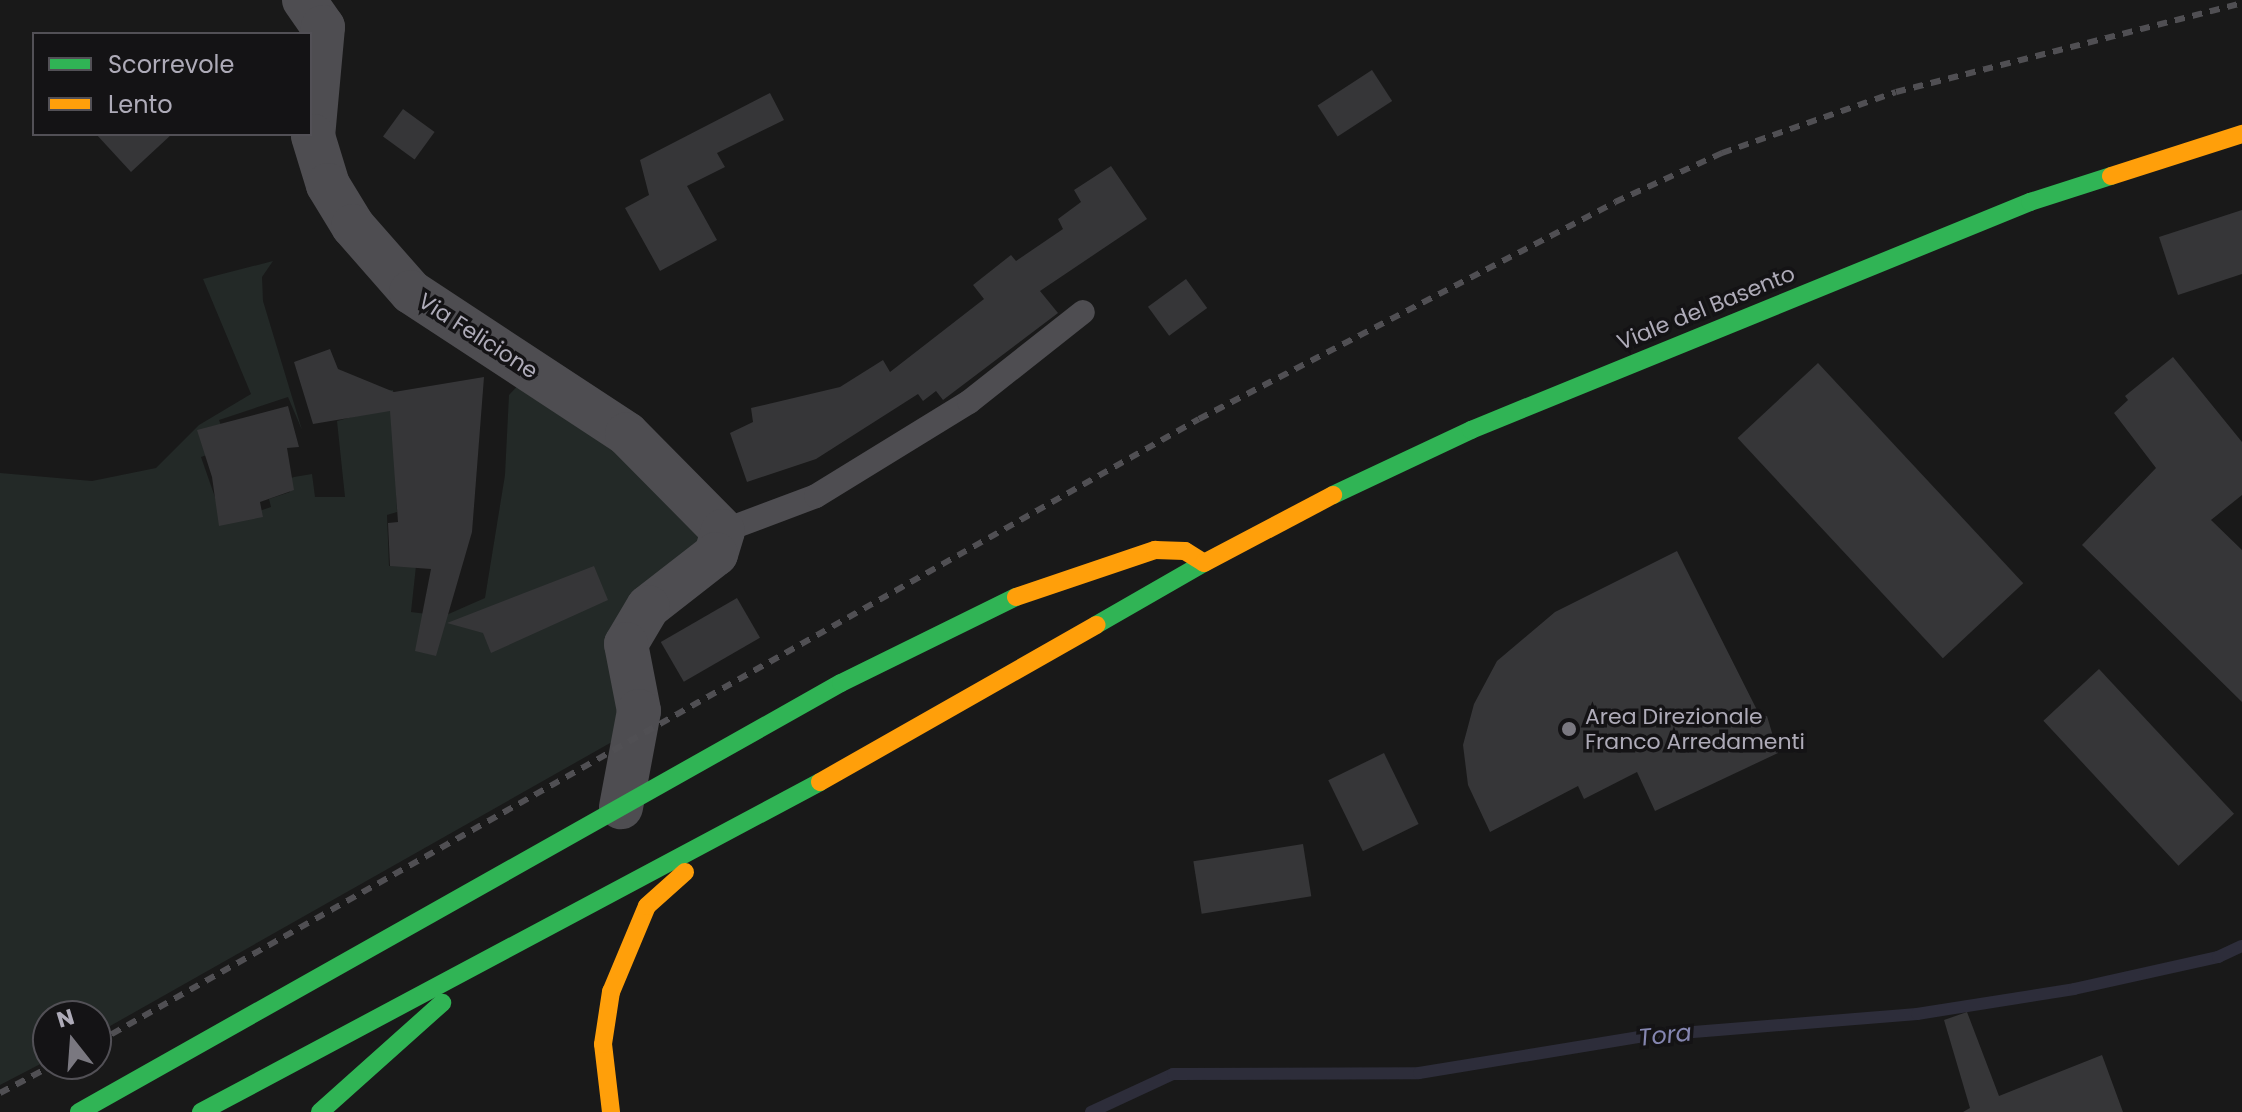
<!DOCTYPE html>
<style>
body{margin:0}
#map{position:relative;width:2242px;height:1112px;overflow:hidden;background:#191919;font-family:Poppins,sans-serif}
div>[style]{position:absolute}
.green>*{inset:0;background:#232927}
.stream>*{height:12px;margin:-6px;padding:0 6px;transform-origin:6px;border-radius:6px;background:#2d2d3a}
.building>*{inset:0;background:#363638;transform-origin:0 0}
.lane>*{height:24px;margin:-12px;padding:0 12px;transform-origin:12px;border-radius:12px;background:#4e4d51}
.street>*{height:44px;margin:-22px;padding:0 22px;transform-origin:22px;border-radius:22px;background:#4e4d51}
.fast>*{height:18px;margin:-9px;padding:0 9px;transform-origin:9px;border-radius:9px;background:#30b455}
.slow>*{height:18px;margin:-9px;padding:0 9px;transform-origin:9px;border-radius:9px;background:#ff9f0a}
.rail>*{height:6px;margin-top:-3px;transform-origin:0;background:repeating-linear-gradient(90deg,#504f53 0 10px,transparent 0 18px)}
.dots>*{width:22px;height:22px;translate:-50% -50%;box-sizing:border-box;border:4px solid #141315;border-radius:50%}
span{translate:-50% -50%;white-space:nowrap;text-align:center;line-height:1.15;-webkit-text-stroke:7px #141315;paint-order:stroke}
.street-label{font-size:22px;color:#aeabb8}
.poi-label{font-size:22px;color:#aeabb8}
.left{translate:0 -50%;text-align:left}
.water-label{font-size:24px;color:#8586b0;font-style:italic}
.legend{position:absolute;left:32px;top:32px;width:280px;height:104px;box-sizing:border-box;background:#141315;border:2px solid #525056;margin:0;padding:10px 14px;list-style:none;font-size:24px;color:#aeabb8}
.legend li{display:flex;align-items:center;gap:16px;height:40px}
.legend b{width:40px;border:2px solid #525056}
.north{position:absolute;left:32px;top:1000px;width:80px;height:80px;box-sizing:border-box;background:#141315;border:2px solid #525056;border-radius:50%;rotate:343deg;font-size:22px;font-weight:700;line-height:32px;text-align:center;color:#aeabb8}
.north::after{content:'';display:block;margin:auto;width:28px;height:36px;background:#7a7880;clip-path:polygon(50% 0,100% 100%,50% 72%,0 100%)}
</style>
<div id="map">
<div class="green">
<div style="clip-path:polygon(273px 261px,262px 277px,263px 301px,302px 430px,288px 397px,219px 420px,229px 447px,201px 457px,224px 523px,271px 507px,269px 499px,290px 492px,286px 480px,294px 477px,312px 474px,315px 497px,345px 497px,337px 421px,374px 411px,376px 391px,393px 390px,397px 512px,387px 515px,389px 566px,416px 566px,411px 612px,444px 616px,485px 598px,505px 475px,509px 395px,523px 380px,717px 528px,635px 607px,626px 734px,96px 1034px,96px 1016px,48px 1016px,48px 1060px,0 1085px,0 473px,92px 481px,156px 468px,199px 425px,251px 394px,203px 279px)"></div>
</div>
<div class="stream">
<div style="left:1091px;top:1112px;width:90px;rotate:-24.9deg"></div>
<div style="left:1173px;top:1074px;width:246px;rotate:-0.2deg"></div>
<div style="left:1419px;top:1073px;width:228px;rotate:-9.3deg"></div>
<div style="left:1644px;top:1036px;width:274px;rotate:-4.6deg"></div>
<div style="left:1917px;top:1014px;width:159px;rotate:-9deg"></div>
<div style="left:2074px;top:989px;width:148px;rotate:-12.5deg"></div>
<div style="left:2218px;top:957px;width:26px;rotate:-25deg"></div>
</div>
<div class="building">
<div style="left:1372px;top:70px;width:37px;height:65px;rotate:57deg"></div>
<div style="clip-path:polygon(770px 93px,784px 120px,717px 153px,725px 167px,687px 186px,717px 240px,660px 271px,625px 208px,649px 195px,640px 160px)"></div>
<div style="left:403px;top:109px;width:39px;height:34px;rotate:36deg"></div>
<div style="clip-path:polygon(96px 134px,172px 134px,131px 172px)"></div>
<div style="clip-path:polygon(1111px 166px,1147px 219px,1040px 291px,1058px 313px,943px 400px,936px 391px,923px 401px,918px 394px,816px 459px,747px 482px,730px 433px,753px 422px,751px 408px,840px 387px,883px 360px,890px 372px,984px 299px,973px 285px,1011px 255px,1016px 261px,1063px 229px,1058px 219px,1081px 202px,1074px 190px)"></div>
<div style="clip-path:polygon(2242px 210px,2242px 274px,2178px 295px,2159px 237px)"></div>
<div style="left:1186px;top:279px;width:36px;height:47px;rotate:54deg"></div>
<div style="clip-path:polygon(330px 349px,338px 369px,394px 392px,484px 377px,472px 532px,436px 656px,415px 651px,431px 569px,390px 566px,388px 523px,398px 522px,390px 411px,313px 424px,294px 362px)"></div>
<div style="clip-path:polygon(2173px 357px,2242px 442px,2242px 495px,2211px 520px,2242px 550px,2242px 702px,2082px 545px,2156px 468px,2114px 413px,2128px 400px,2125px 396px)"></div>
<div style="left:1818px;top:363px;width:301px;height:110px;rotate:47deg"></div>
<div style="clip-path:polygon(288px 406px,299px 447px,287px 448px,294px 490px,260px 502px,263px 517px,219px 526px,212px 477px,197px 430px)"></div>
<div style="clip-path:polygon(1677px 551px,1761px 718px,1767px 716px,1778px 753px,1655px 811px,1637px 772px,1584px 799px,1578px 786px,1490px 832px,1468px 785px,1463px 745px,1474px 704px,1497px 661px,1555px 612px)"></div>
<div style="clip-path:polygon(594px 566px,608px 600px,491px 653px,483px 633px,447px 623px)"></div>
<div style="left:737px;top:598px;width:46px;height:88px;rotate:60deg"></div>
<div style="left:2099px;top:669px;width:198px;height:76px;rotate:47deg"></div>
<div style="left:1384px;top:753px;width:79px;height:62px;rotate:64deg"></div>
<div style="left:1303px;top:844px;width:53px;height:111px;rotate:81deg"></div>
<div style="clip-path:polygon(1967px 1012px,1999px 1096px,2102px 1055px,2123px 1112px,1963px 1112px,1970px 1108px,1944px 1020px)"></div>
</div>
<div class="lane">
<div style="left:723px;top:531px;width:99px;rotate:-20.6deg"></div>
<div style="left:816px;top:496px;width:180px;rotate:-31.6deg"></div>
<div style="left:969px;top:402px;width:145px;rotate:-38.3deg"></div>
</div>
<div class="street">
<div style="left:304px;top:0;width:33px;rotate:55deg"></div>
<div style="left:323px;top:27px;width:109px;rotate:95.2deg"></div>
<div style="left:313px;top:136px;width:51px;rotate:73deg"></div>
<div style="left:328px;top:185px;width:48px;rotate:58.6deg"></div>
<div style="left:353px;top:226px;width:88px;rotate:48.7deg"></div>
<div style="left:411px;top:292px;width:258px;rotate:33.3deg"></div>
<div style="left:627px;top:434px;width:136px;rotate:45.3deg"></div>
<div style="left:723px;top:531px;width:24px;rotate:107deg"></div>
<div style="left:716px;top:554px;width:86px;rotate:142.1deg"></div>
<div style="left:648px;top:607px;width:43px;rotate:120.7deg"></div>
<div style="left:626px;top:644px;width:68px;rotate:79deg"></div>
<div style="left:639px;top:711px;width:98px;rotate:100.6deg"></div>
</div>
<div class="fast">
<div style="left:1333px;top:495px;width:153px;rotate:-25.2deg"></div>
<div style="left:1471px;top:430px;width:604px;rotate:-22.19deg"></div>
<div style="left:2030px;top:202px;width:85px;rotate:-17.8deg"></div>
<div style="left:1096px;top:625px;width:125px;rotate:-29.9deg"></div>
<div style="left:79px;top:1112px;width:874px;rotate:-29.38deg"></div>
<div style="left:841px;top:683px;width:195px;rotate:-26.2deg"></div>
<div style="left:201px;top:1112px;width:701px;rotate:-28.06deg"></div>
<div style="left:320px;top:1112px;width:164px;rotate:-41.8deg"></div>
</div>
<div class="slow">
<div style="left:2111px;top:176px;width:138px;rotate:-17.8deg"></div>
<div style="left:1016px;top:597px;width:147px;rotate:-18.7deg"></div>
<div style="left:1155px;top:550px;width:30px;rotate:2deg"></div>
<div style="left:1185px;top:551px;width:22px;rotate:32deg"></div>
<div style="left:1204px;top:563px;width:146px;rotate:-27.8deg"></div>
<div style="left:820px;top:782px;width:318px;rotate:-29.6deg"></div>
<div style="left:611px;top:1112px;width:68px;rotate:-96.7deg"></div>
<div style="left:603px;top:1044px;width:53px;rotate:-81.3deg"></div>
<div style="left:611px;top:992px;width:93px;rotate:-67.3deg"></div>
<div style="left:647px;top:906px;width:51px;rotate:-41.8deg"></div>
</div>
<div class="rail">
<div style="left:96px;top:1043px;width:1267px;rotate:-29.5deg"></div>
<div style="left:1199px;top:419px;width:469px;rotate:-27.5deg"></div>
<div style="left:1615px;top:202px;width:118px;rotate:-24.6deg"></div>
<div style="left:1722px;top:153px;width:184px;rotate:-19.3deg"></div>
<div style="left:1896px;top:92px;width:357px;rotate:-14.4deg"></div>
<div style="left:0;top:1093px;width:62px;rotate:-27.8deg"></div>
</div>
<div class="dots">
<div style="left:1569px;top:729px;background:#7a7880"></div>
</div>
<div class="street-label">
<span style="left:1706px;top:308px;rotate:-22deg">Viale del Basento</span>
<span style="left:478px;top:336px;rotate:33deg">Via Felicione</span>
</div>
<div class="poi-label">
<span class="left" style="left:1585px;top:729px">Area Direzionale<br>Franco Arredamenti</span>
</div>
<div class="water-label">
<span style="left:1665px;top:1035px;rotate:-6deg">Tora</span>
</div>
<ul class="legend">
<li><b style="height:10px;background:#30b455"></b>Scorrevole</li>
<li><b style="height:10px;background:#ff9f0a"></b>Lento</li>
</ul>
<div class="north">N</div>
</div>
